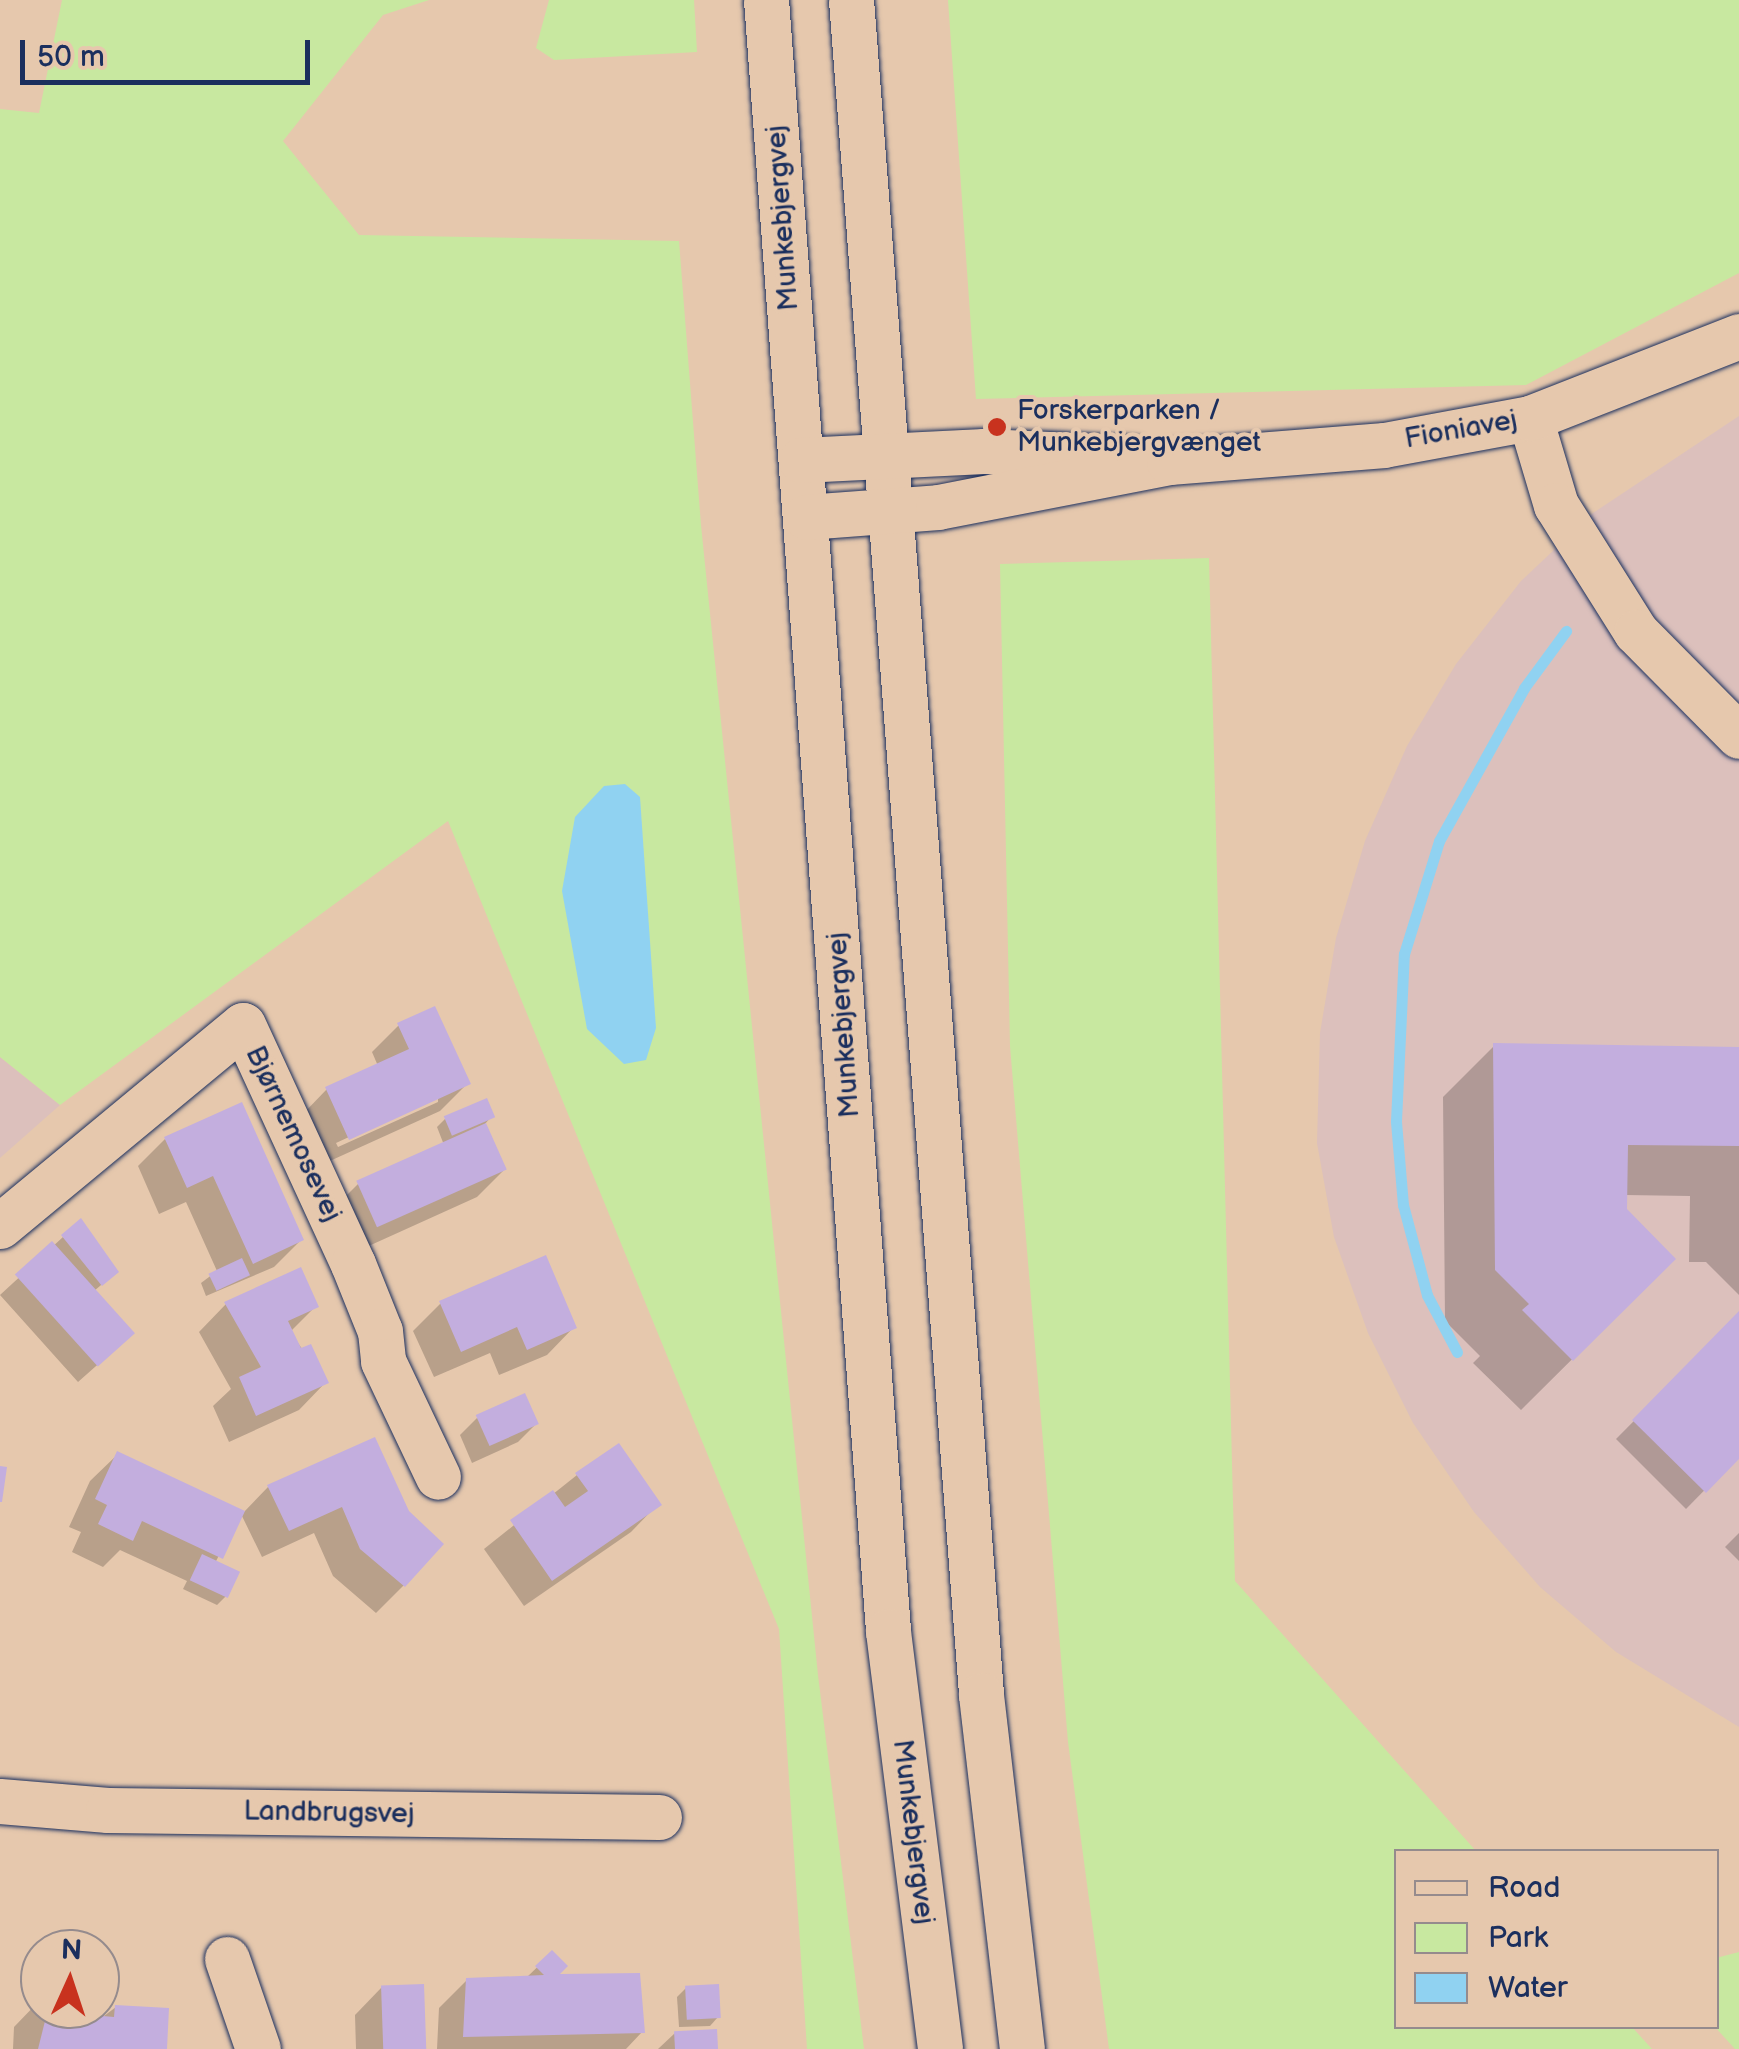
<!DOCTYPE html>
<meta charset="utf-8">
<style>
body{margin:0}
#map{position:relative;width:1739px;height:2049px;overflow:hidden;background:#e6c8ad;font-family:"Balsamiq Sans",sans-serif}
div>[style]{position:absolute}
.built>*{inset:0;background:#dcc0bc}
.green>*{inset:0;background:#c8e8a0}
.water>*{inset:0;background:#90d2f1}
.shadow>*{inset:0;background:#0003}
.stream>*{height:11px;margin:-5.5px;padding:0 5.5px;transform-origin:5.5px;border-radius:5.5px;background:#90d2f1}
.building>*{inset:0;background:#c3aede;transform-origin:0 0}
.roads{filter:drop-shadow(0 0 2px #1b2f5e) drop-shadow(0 0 2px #1b2f5e)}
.minor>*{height:45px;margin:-22.5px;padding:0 22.5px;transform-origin:22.5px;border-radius:22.5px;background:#e6c8ad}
.dots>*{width:28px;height:28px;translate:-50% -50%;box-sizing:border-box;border:5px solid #e6c8ad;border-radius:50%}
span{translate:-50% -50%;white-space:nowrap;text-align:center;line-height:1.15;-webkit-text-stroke:8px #e6c8ad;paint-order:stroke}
.street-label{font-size:28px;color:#1b2f5e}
.poi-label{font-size:28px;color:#1b2f5e}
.left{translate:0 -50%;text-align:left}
.legend{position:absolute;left:1394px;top:1849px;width:325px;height:180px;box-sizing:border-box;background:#e6c8ad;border:2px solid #958b8d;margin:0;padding:12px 18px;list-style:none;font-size:30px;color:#1b2f5e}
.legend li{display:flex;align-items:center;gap:20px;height:50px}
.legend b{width:50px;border:2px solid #958b8d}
.north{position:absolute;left:20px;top:1929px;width:100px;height:100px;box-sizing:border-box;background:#e6c8ad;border:2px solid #958b8d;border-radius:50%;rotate:3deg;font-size:28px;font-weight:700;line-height:40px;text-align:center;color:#1b2f5e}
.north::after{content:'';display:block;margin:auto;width:35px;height:45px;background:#c8321e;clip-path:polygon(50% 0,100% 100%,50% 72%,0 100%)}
.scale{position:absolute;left:20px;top:40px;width:290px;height:45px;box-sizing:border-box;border:5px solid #1b2f5e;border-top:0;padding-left:12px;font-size:30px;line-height:35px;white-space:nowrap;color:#1b2f5e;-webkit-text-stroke:8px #e6c8ad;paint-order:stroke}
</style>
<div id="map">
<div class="built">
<div style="clip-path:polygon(1739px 416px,1739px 1727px,1616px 1652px,1540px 1587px,1474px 1512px,1413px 1423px,1368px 1333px,1334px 1237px,1317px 1143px,1320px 1033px,1336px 938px,1365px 841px,1407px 746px,1456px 664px,1521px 581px,1593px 513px)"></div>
<div style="clip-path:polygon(0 1057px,60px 1105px,0 1158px)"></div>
</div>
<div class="green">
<div style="clip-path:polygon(62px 0,429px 0,383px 15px,283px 141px,359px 235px,679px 241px,701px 525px,818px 1675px,864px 2049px,807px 2049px,779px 1629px,448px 821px,60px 1105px,0 1057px,0 109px,39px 113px)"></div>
<div style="clip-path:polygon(549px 0,694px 0,697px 52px,554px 60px,536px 48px)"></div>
<div style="clip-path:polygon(948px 0,1739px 0,1739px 273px,1526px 385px,976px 399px)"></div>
<div style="clip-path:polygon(1209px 558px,1235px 1581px,1476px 1851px,1396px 1852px,1396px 2026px,1632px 2027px,1652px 2049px,1109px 2049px,1068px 1742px,1010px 1046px,1000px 564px)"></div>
<div style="clip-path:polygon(1739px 1952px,1739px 2049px,1735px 2049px,1715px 2027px,1716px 1958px)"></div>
</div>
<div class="water">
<div style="clip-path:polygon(625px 784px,640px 797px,656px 1028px,646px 1060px,624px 1064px,587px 1029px,562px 891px,575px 817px,604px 786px)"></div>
</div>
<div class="shadow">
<div style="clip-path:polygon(evenodd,399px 1025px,468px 1083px,440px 1111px,321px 1165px,300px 1117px,327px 1089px,378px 1066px,372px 1052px,399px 1025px,438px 1096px,438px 1102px,338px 1147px,336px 1143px,438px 1096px)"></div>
<div style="clip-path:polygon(1494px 1046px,1739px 1049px,1739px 1295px,1706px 1262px,1689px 1262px,1690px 1196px,1625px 1195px,1624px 1210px,1673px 1259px,1521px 1410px,1473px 1363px,1480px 1356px,1445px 1321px,1443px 1097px)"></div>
<div style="clip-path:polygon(492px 1116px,484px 1125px,504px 1170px,477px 1197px,351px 1254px,331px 1211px,358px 1184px,444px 1145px,437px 1127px,445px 1119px)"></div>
<div style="clip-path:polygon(165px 1139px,301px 1240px,274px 1267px,206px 1296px,201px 1283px,217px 1271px,186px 1202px,159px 1214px,138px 1166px)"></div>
<div style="clip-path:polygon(63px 1237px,107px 1280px,94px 1291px,113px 1351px,78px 1382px,0 1295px)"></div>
<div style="clip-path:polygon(441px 1303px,574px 1327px,547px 1355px,499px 1375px,490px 1353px,434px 1377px,413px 1331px)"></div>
<div style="clip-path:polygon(226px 1304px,316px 1306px,290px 1332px,326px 1382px,299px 1410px,229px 1442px,213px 1406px,231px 1389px,199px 1332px)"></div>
<div style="clip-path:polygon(1739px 1315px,1739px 1455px,1686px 1509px,1616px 1439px)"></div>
<div style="clip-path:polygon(478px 1417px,536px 1424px,518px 1442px,472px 1463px,460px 1435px)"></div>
<div style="clip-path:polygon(374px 1440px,404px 1585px,376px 1613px,333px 1576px,314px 1533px,262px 1557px,241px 1514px,215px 1563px,226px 1596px,217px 1605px,183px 1589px,187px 1581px,120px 1550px,103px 1567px,72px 1552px,81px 1532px,69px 1527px,90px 1481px,118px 1454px,243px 1513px,268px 1487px)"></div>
<div style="clip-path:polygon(577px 1475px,658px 1504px,631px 1532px,524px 1606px,484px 1549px)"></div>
<div style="clip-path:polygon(1739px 1533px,1739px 1561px,1725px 1547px)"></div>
<div style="clip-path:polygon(552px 1953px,554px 1977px,642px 2032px,626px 2049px,437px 2049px,439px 2008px,467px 1980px,526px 1978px)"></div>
<div style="clip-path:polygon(382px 1987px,423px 2049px,356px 2049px,355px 2015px)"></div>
<div style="clip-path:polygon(686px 1988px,718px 2017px,710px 2026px,679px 2027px,677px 1997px)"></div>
<div style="clip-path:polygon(101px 1993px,100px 2019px,116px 2007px,165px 2049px,13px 2049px,14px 2027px,40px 2000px,40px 2009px,100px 2009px)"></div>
<div style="clip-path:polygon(675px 2033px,715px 2049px,658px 2049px)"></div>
</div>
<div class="stream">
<div style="left:1457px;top:1352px;width:64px;rotate:-117.8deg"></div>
<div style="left:1427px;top:1295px;width:93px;rotate:-104.9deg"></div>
<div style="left:1403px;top:1205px;width:84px;rotate:-94.8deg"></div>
<div style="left:1396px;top:1121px;width:167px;rotate:-87.3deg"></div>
<div style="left:1404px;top:954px;width:118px;rotate:-72.8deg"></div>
<div style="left:1439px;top:841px;width:175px;rotate:-60.9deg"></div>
<div style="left:1524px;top:688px;width:71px;rotate:-53.6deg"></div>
</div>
<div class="building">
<div style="clip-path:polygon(435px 1006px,471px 1084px,349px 1140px,325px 1087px,409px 1049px,397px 1023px)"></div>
<div style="clip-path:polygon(1493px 1043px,1739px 1047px,1739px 1146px,1628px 1145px,1627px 1209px,1676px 1259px,1573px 1361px,1522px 1310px,1529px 1304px,1495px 1270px)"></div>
<div style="left:487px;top:1098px;width:21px;height:47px;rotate:67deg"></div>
<div style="clip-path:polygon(242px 1102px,304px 1240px,253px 1264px,213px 1176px,187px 1188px,164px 1137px)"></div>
<div style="left:486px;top:1123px;width:51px;height:142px;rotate:66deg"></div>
<div style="clip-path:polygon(81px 1218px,119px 1272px,102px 1286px,61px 1235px)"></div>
<div style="left:52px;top:1241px;width:124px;height:50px;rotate:48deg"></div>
<div style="clip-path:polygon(546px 1255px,577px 1328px,527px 1350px,517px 1327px,461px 1352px,439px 1301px)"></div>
<div style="left:242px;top:1258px;width:19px;height:37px;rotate:65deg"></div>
<div style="clip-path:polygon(301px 1267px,319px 1307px,288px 1321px,301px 1348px,311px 1344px,329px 1383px,256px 1416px,239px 1377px,261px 1367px,224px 1302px)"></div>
<div style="clip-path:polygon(1739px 1311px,1739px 1459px,1706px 1493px,1632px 1420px)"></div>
<div style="left:525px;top:1393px;width:34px;height:54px;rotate:66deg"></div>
<div style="clip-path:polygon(375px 1437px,409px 1511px,444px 1544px,405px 1587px,360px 1549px,342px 1507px,289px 1531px,267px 1485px)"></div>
<div style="clip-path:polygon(619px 1443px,662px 1505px,552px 1581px,510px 1520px,553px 1490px,565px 1507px,588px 1491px,575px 1473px)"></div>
<div style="clip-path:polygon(117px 1451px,245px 1511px,223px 1559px,142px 1521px,133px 1541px,98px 1524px,107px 1505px,95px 1499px)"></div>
<div style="clip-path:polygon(0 1466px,7px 1467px,2px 1502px,0 1502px)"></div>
<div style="left:202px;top:1554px;width:42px;height:29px;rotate:25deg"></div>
<div style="clip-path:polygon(552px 1950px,568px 1966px,560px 1974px,640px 1973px,645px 2033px,463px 2037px,466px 1978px,544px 1975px,535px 1966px)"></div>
<div style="left:424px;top:1984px;width:65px;height:43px;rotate:88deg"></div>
<div style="left:719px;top:1984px;width:34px;height:34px;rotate:87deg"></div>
<div style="clip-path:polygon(100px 1990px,103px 2016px,114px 2017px,115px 2005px,169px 2008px,167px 2049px,38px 2049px,48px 2009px,100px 2009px)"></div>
<div style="left:717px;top:2029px;width:20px;height:43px;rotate:87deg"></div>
</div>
<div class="roads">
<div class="minor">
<div style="left:766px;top:0;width:1636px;rotate:85.72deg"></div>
<div style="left:888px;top:1631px;width:421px;rotate:82.9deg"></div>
<div style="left:851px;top:0;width:1700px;rotate:85.61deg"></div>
<div style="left:981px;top:1695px;width:356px;rotate:83.4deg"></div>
<div style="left:1530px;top:418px;width:91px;rotate:73.4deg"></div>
<div style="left:1556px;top:505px;width:150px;rotate:57.8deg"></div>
<div style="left:1636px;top:632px;width:146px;rotate:45.3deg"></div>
<div style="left:801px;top:460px;width:183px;rotate:-2.8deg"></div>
<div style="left:984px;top:451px;width:150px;rotate:2.7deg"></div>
<div style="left:806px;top:517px;width:132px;rotate:-4.3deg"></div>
<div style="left:938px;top:507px;width:235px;rotate:-11deg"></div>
<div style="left:1169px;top:462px;width:216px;rotate:-4.5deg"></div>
<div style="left:1384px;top:445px;width:148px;rotate:-10.5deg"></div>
<div style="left:1530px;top:418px;width:225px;rotate:-21.4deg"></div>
<div style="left:0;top:1226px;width:315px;rotate:-39.6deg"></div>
<div style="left:243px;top:1025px;width:263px;rotate:65.3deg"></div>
<div style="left:353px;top:1264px;width:72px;rotate:68.1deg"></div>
<div style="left:380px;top:1331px;width:30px;rotate:84deg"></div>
<div style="left:383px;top:1361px;width:128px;rotate:64.6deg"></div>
<div style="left:0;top:1801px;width:108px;rotate:4.8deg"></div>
<div style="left:108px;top:1810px;width:551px;rotate:0.73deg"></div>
<div style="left:227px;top:1959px;width:95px;rotate:71deg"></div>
</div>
</div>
<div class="dots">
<div style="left:997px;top:427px;background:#c8321e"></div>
</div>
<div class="street-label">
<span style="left:783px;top:218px;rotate:-94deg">Munkebjergvej</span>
<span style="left:1461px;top:430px;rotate:-10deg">Fioniavej</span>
<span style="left:844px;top:1025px;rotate:-94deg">Munkebjergvej</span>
<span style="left:293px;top:1134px;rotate:65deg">Bjørnemosevej</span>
<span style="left:329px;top:1813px;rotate:1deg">Landbrugsvej</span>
<span style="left:913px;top:1832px;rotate:83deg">Munkebjergvej</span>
</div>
<div class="poi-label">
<span class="left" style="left:1017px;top:427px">Forskerparken /<br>Munkebjergvænget</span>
</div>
<ul class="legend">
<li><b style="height:12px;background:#e6c8ad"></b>Road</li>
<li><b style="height:28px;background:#c8e8a0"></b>Park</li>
<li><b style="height:28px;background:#90d2f1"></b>Water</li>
</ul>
<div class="north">N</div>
<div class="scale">50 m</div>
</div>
